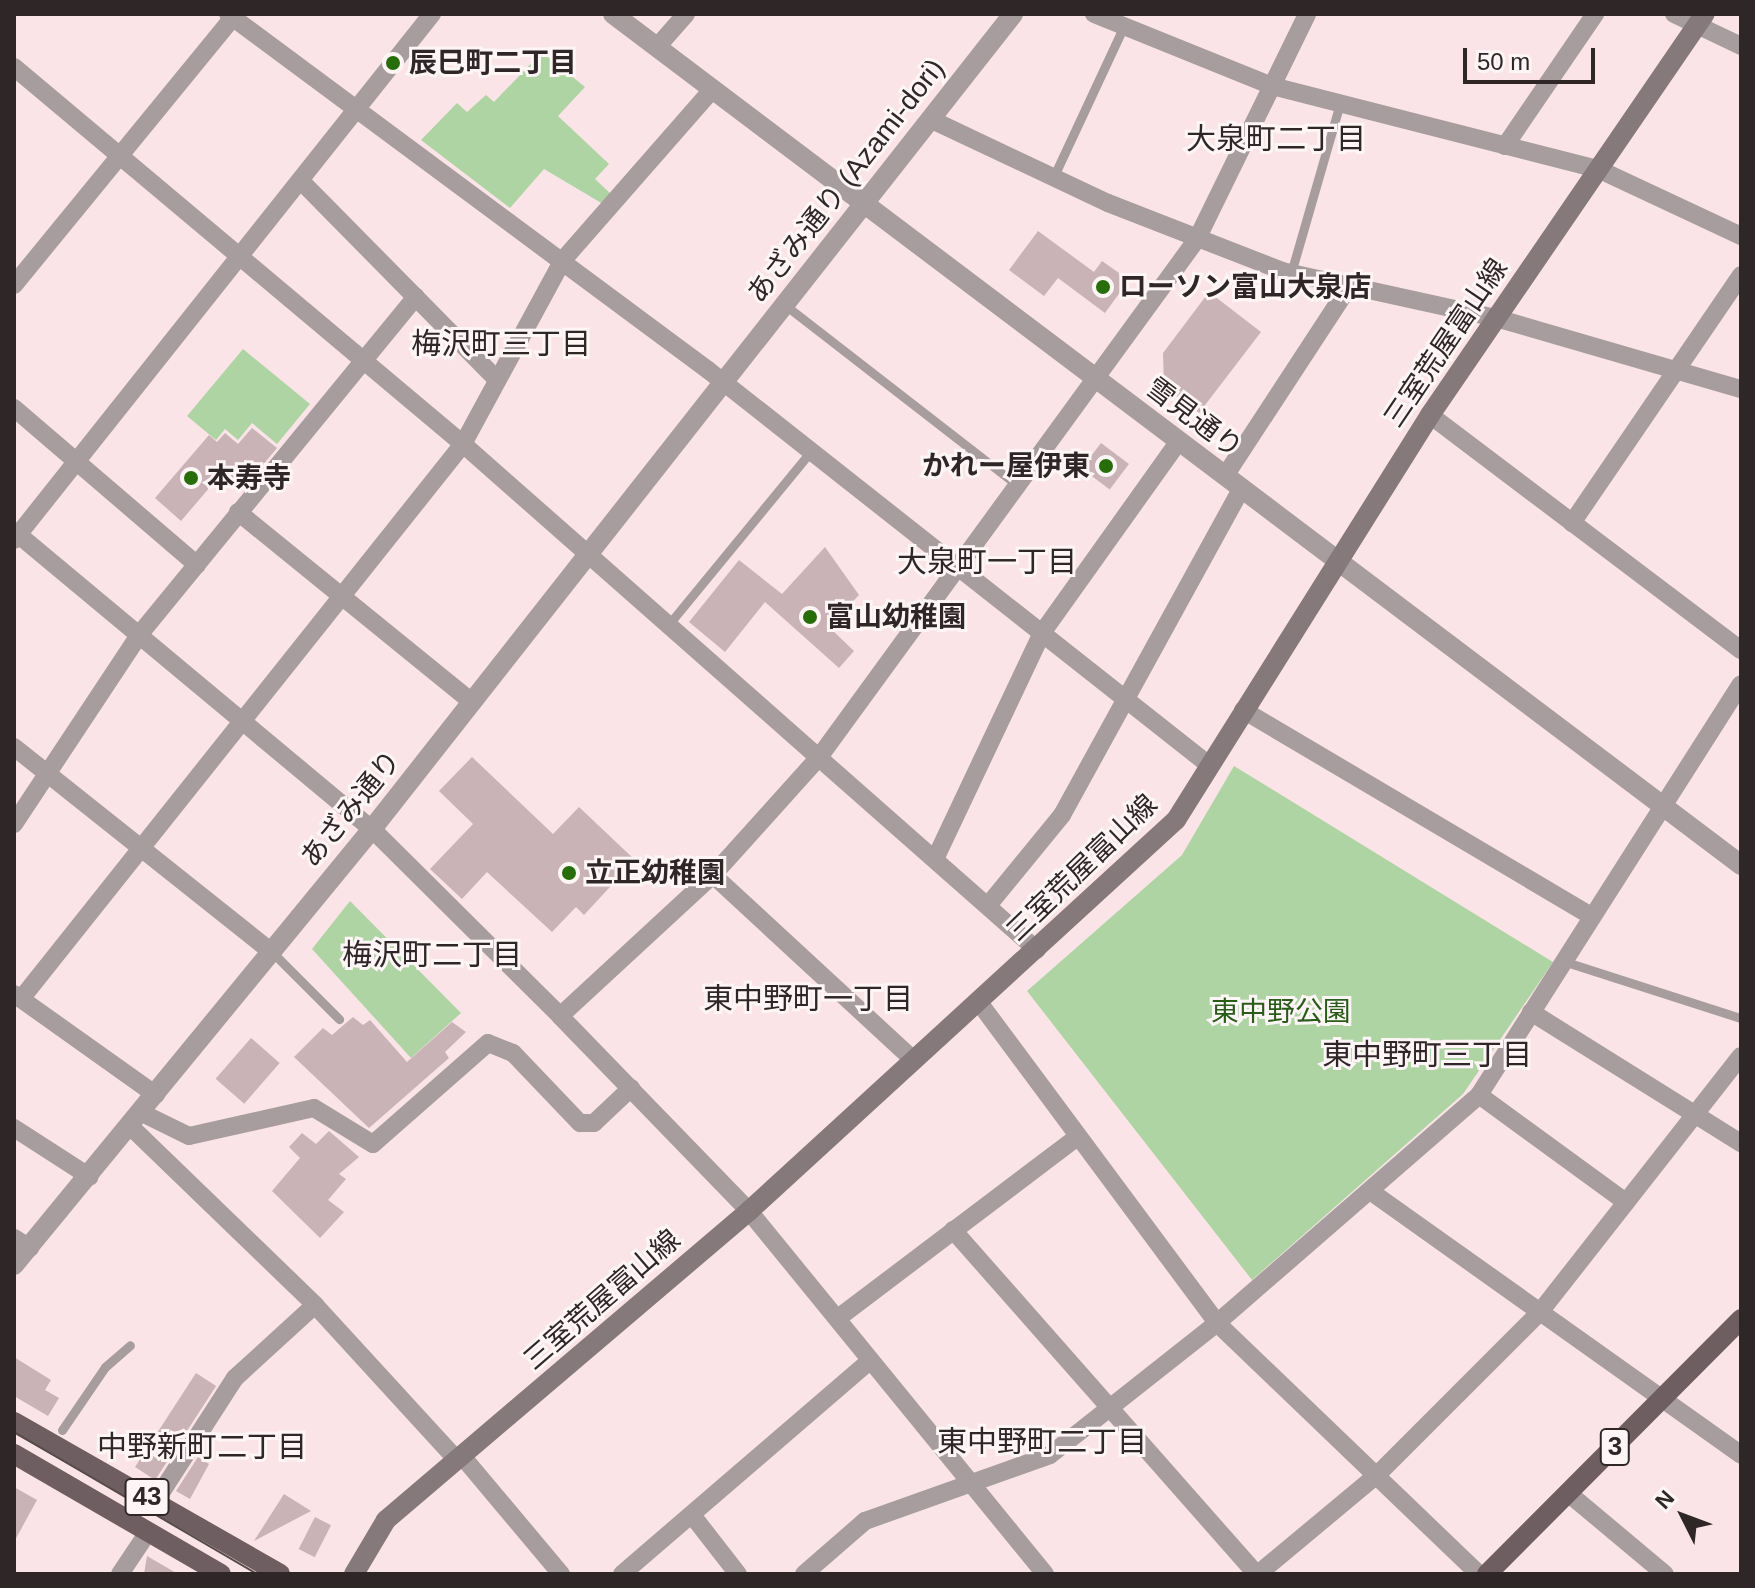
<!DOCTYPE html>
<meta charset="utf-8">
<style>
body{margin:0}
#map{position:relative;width:1755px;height:1588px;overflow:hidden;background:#fbe4e7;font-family:Arial,"Noto Sans JP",sans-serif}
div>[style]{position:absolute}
.green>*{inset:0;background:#aed4a4}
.building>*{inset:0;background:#c9b3b6;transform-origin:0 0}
.service>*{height:9px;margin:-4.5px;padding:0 4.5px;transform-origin:4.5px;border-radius:4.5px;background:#a79d9f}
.minor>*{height:18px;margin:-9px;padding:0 9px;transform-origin:9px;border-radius:9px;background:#a79d9f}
.tertiary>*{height:20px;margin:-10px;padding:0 10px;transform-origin:10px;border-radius:10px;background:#a79d9f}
.secondary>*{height:20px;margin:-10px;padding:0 10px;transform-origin:10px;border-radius:10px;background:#86797b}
.primary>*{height:20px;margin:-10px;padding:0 10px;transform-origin:10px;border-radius:10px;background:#6f5e61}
.tram>*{height:2px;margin:-1px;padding:0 1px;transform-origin:1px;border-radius:1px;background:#554a4b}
.dots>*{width:22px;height:22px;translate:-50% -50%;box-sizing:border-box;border:4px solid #fef5f6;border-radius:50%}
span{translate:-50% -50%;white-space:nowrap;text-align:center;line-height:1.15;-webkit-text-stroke:6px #fef5f6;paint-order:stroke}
.shield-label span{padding:2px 6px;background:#fef5f6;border:2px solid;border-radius:6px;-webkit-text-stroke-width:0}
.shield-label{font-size:26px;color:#2e2627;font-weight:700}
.poi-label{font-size:28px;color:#2e2627;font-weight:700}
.left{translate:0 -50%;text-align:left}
.right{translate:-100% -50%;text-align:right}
.street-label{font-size:28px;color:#2e2627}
.park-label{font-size:28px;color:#285c18}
.neighbourhood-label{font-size:30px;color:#2e2627}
.frame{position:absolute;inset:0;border:16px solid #2e2627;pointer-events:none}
.north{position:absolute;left:1643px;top:1476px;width:80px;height:80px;-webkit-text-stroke:6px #fef5f6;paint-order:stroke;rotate:312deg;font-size:22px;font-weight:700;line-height:32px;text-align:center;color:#2e2627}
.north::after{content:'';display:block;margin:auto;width:28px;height:36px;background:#2e2627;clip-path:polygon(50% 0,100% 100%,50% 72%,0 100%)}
.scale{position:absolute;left:1463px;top:48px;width:132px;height:36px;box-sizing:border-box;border:4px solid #2e2627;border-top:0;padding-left:10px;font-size:24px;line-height:28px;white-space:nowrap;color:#2e2627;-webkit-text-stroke:6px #fef5f6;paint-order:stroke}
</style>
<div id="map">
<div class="green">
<div style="clip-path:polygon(542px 52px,585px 87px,558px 116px,609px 164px,595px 179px,611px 194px,603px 204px,544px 169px,510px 208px,421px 140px,457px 103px,467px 112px,486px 95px,494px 102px)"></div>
<div style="clip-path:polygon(243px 349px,310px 404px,277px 444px,252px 423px,238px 440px,225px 429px,216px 440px,187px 416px)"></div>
<div style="clip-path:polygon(1234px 766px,1553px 962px,1463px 1094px,1252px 1280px,1027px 991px,1182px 855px)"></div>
<div style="clip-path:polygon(350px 901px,461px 1013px,411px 1058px,312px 949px)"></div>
</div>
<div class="building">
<div style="clip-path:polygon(1038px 231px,1094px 272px,1102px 261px,1129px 280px,1105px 313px,1058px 278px,1044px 296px,1009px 270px)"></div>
<div style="clip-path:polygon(1209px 292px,1261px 332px,1199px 413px,1164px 387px,1163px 353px)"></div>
<div style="clip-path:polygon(252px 428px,277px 448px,242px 490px,222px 473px,181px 521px,155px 498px,209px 435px,217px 442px,225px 433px,238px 444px)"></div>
<div style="left:1101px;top:443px;width:35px;height:32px;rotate:37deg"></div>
<div style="clip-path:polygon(825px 547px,859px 595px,829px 627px,854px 651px,839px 668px,765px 602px,725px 652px,689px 622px,739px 560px,782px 594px)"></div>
<div style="clip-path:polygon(472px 757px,553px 834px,579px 807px,635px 860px,584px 915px,576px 907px,552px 932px,487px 872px,462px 899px,430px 869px,473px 824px,439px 791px)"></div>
<div style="clip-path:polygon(353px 1017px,363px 1025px,370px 1020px,407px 1062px,452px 1022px,466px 1032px,445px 1052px,449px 1058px,369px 1128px,294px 1057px,323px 1028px,332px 1035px)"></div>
<div style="left:251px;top:1038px;width:38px;height:54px;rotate:41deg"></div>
<div style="clip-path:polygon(329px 1131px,359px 1157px,339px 1174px,346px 1179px,328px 1200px,344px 1212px,320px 1238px,272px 1191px,300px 1158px,289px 1147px,302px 1133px,316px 1144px)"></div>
<div style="clip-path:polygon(14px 1357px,51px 1380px,45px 1390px,59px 1398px,48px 1416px,14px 1396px)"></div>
<div style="left:196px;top:1373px;width:24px;height:112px;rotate:33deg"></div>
<div style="clip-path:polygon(198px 1457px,209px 1464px,190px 1499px,176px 1491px)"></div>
<div style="clip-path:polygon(14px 1487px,37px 1500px,14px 1542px)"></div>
<div style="clip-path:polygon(284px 1494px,311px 1511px,254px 1541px)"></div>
<div style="left:315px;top:1517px;width:18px;height:36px;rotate:27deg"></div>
<div style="clip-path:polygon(147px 1556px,178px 1574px,144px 1574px)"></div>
</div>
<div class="service">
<div style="left:1053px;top:178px;width:168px;rotate:-65deg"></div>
<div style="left:1291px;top:273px;width:177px;rotate:-73.9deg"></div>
<div style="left:785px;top:305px;width:295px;rotate:37.8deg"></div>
<div style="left:669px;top:624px;width:224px;rotate:-50.6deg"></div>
<div style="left:272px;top:952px;width:95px;rotate:45deg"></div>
<div style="left:1563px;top:961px;width:187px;rotate:17.8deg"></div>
<div style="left:62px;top:1430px;width:76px;rotate:-55.7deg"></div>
<div style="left:105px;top:1367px;width:33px;rotate:-41deg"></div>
</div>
<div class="minor">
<div style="left:228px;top:14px;width:598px;rotate:36.56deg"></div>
<div style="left:708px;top:370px;width:638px;rotate:38.25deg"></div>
<div style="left:1094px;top:14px;width:192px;rotate:22deg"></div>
<div style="left:1272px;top:86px;width:336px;rotate:14.3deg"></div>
<div style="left:1598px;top:169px;width:158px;rotate:25.1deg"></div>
<div style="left:1674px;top:14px;width:74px;rotate:25.5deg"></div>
<div style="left:657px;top:47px;width:44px;rotate:-48.7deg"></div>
<div style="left:14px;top:67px;width:586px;rotate:40.02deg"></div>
<div style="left:463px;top:444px;width:765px;rotate:41.4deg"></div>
<div style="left:930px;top:119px;width:197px;rotate:25.3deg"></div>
<div style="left:1108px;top:203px;width:187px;rotate:21.3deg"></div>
<div style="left:1282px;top:271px;width:219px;rotate:12.4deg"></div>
<div style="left:1496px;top:318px;width:255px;rotate:16.2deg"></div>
<div style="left:1505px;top:146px;width:160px;rotate:-55.7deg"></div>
<div style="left:301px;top:181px;width:278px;rotate:45.4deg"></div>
<div style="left:14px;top:285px;width:350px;rotate:-50.7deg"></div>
<div style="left:14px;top:408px;width:241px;rotate:40.6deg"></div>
<div style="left:1430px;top:415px;width:390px;rotate:37.1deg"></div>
<div style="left:1225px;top:476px;width:228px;rotate:-56.8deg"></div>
<div style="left:238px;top:512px;width:301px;rotate:39.1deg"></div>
<div style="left:1572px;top:523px;width:300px;rotate:-55.7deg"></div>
<div style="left:14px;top:531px;width:466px;rotate:39.8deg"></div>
<div style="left:372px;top:829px;width:265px;rotate:44.8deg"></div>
<div style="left:560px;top:1016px;width:272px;rotate:45.9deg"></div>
<div style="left:749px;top:1211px;width:468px;rotate:50.8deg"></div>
<div style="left:14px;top:540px;width:672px;rotate:-51.53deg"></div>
<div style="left:1243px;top:710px;width:404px;rotate:30.6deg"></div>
<div style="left:14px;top:747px;width:330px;rotate:38.5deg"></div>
<div style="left:14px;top:824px;width:227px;rotate:-56.5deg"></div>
<div style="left:139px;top:635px;width:437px;rotate:-50.7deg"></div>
<div style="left:937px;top:855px;width:246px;rotate:-64.7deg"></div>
<div style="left:1042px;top:633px;width:234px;rotate:-54.5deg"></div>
<div style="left:713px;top:875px;width:270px;rotate:42.7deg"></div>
<div style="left:990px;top:903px;width:114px;rotate:-50.7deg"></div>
<div style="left:1062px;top:815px;width:371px;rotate:-61.2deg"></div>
<div style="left:14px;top:994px;width:174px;rotate:35.4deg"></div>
<div style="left:21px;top:999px;width:709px;rotate:-51.47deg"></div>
<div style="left:463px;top:444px;width:209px;rotate:-61.5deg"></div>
<div style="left:563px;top:260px;width:226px;rotate:-48.8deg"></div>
<div style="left:978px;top:1001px;width:401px;rotate:53.4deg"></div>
<div style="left:1217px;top:1323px;width:363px;rotate:43.8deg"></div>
<div style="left:1531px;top:1012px;width:248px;rotate:32deg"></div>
<div style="left:560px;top:1016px;width:208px;rotate:-42.7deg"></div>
<div style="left:713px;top:875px;width:160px;rotate:-48deg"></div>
<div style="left:820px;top:756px;width:640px;rotate:-53.9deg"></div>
<div style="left:1197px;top:239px;width:250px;rotate:-63.9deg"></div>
<div style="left:1479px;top:1095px;width:182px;rotate:36.1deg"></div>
<div style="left:142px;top:1113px;width:52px;rotate:26.1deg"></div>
<div style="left:189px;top:1136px;width:128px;rotate:-12.6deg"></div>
<div style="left:314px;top:1108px;width:69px;rotate:31.4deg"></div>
<div style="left:373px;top:1144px;width:153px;rotate:-41.3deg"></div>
<div style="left:488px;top:1043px;width:27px;rotate:22deg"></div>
<div style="left:513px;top:1053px;width:97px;rotate:46.3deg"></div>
<div style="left:580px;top:1123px;width:14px"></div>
<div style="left:594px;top:1123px;width:51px;rotate:-43.4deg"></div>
<div style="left:14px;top:1128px;width:90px;rotate:32.8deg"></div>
<div style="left:132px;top:1128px;width:255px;rotate:44deg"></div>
<div style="left:315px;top:1305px;width:210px;rotate:47.5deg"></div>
<div style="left:1370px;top:1191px;width:455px;rotate:35.4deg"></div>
<div style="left:953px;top:1230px;width:458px;rotate:48.6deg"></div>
<div style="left:14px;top:1238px;width:19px;rotate:32deg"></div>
<div style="left:838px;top:1318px;width:297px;rotate:-37.1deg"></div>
<div style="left:462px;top:1456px;width:154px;rotate:50deg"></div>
<div style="left:1568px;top:1493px;width:126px;rotate:39.9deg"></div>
<div style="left:155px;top:1502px;width:148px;rotate:-57.2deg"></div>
<div style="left:235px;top:1378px;width:108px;rotate:-42.4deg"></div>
<div style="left:692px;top:1515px;width:75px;rotate:52.1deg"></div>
<div style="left:120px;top:1574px;width:50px;rotate:-56.3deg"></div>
<div style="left:622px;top:1574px;width:327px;rotate:-40.7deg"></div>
<div style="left:804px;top:1574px;width:81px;rotate:-41deg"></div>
<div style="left:865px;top:1521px;width:196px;rotate:-19.6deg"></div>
<div style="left:1050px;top:1455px;width:213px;rotate:-38.3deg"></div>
<div style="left:1217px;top:1323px;width:347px;rotate:-41deg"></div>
<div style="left:1479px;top:1095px;width:487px;rotate:-57.5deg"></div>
<div style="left:1258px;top:1574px;width:156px;rotate:-39.8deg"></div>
<div style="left:1378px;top:1474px;width:229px;rotate:-45deg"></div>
<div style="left:1540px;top:1312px;width:325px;rotate:-51.9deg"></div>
</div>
<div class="tertiary">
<div style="left:613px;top:14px;width:1413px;rotate:37.03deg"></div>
<div style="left:14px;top:1265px;width:564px;rotate:-50.61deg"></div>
<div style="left:372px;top:829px;width:1037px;rotate:-51.81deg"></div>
</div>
<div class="secondary">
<div style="left:354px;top:1574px;width:63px;rotate:-59.3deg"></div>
<div style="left:386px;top:1520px;width:477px;rotate:-40.4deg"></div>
<div style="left:749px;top:1211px;width:579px;rotate:-42.48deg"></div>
<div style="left:1176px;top:820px;width:478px;rotate:-57.9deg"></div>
<div style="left:1430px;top:415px;width:486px;rotate:-55.6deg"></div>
</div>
<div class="primary">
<div style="left:14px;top:1422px;width:306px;rotate:29.7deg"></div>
<div style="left:14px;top:1454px;width:239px;rotate:30.1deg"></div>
<div style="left:1487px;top:1574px;width:360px;rotate:-45.1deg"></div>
</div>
<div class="tram">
<div style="left:14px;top:1432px;width:281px;rotate:30.3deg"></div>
</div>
<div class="dots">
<div style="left:393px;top:63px;background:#276d0a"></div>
<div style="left:1103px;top:287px;background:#276d0a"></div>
<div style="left:1106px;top:466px;background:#276d0a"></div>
<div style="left:191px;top:478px;background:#276d0a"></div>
<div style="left:810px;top:617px;background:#276d0a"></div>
<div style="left:569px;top:873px;background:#276d0a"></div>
</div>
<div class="shield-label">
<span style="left:1615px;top:1447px">3</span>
<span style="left:147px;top:1497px">43</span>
</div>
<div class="poi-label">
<span class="left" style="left:409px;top:63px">辰巳町二丁目</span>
<span class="left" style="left:1119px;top:287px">ローソン富山大泉店</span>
<span class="right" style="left:1090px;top:466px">かれー屋伊東</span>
<span class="left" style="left:207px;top:478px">本寿寺</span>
<span class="left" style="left:826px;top:617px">富山幼稚園</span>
<span class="left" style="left:585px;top:873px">立正幼稚園</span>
</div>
<div class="street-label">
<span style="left:846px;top:181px;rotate:-52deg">あざみ通り (Azami-dori)</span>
<span style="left:1446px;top:343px;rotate:-56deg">三室荒屋富山線</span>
<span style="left:1194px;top:418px;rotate:37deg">雪見通り</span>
<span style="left:351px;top:809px;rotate:-51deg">あざみ通り</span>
<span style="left:1082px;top:868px;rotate:-44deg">三室荒屋富山線</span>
<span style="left:602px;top:1300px;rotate:-41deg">三室荒屋富山線</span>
</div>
<div class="park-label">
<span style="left:1281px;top:1012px">東中野公園</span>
</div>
<div class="neighbourhood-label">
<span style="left:1276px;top:139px">大泉町二丁目</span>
<span style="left:501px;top:344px">梅沢町三丁目</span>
<span style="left:987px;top:562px">大泉町一丁目</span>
<span style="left:432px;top:955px">梅沢町二丁目</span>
<span style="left:808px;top:999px">東中野町一丁目</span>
<span style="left:1427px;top:1055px">東中野町三丁目</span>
<span style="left:1042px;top:1442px">東中野町二丁目</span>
<span style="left:202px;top:1447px">中野新町二丁目</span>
</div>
<div class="frame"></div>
<div class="north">N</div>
<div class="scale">50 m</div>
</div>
